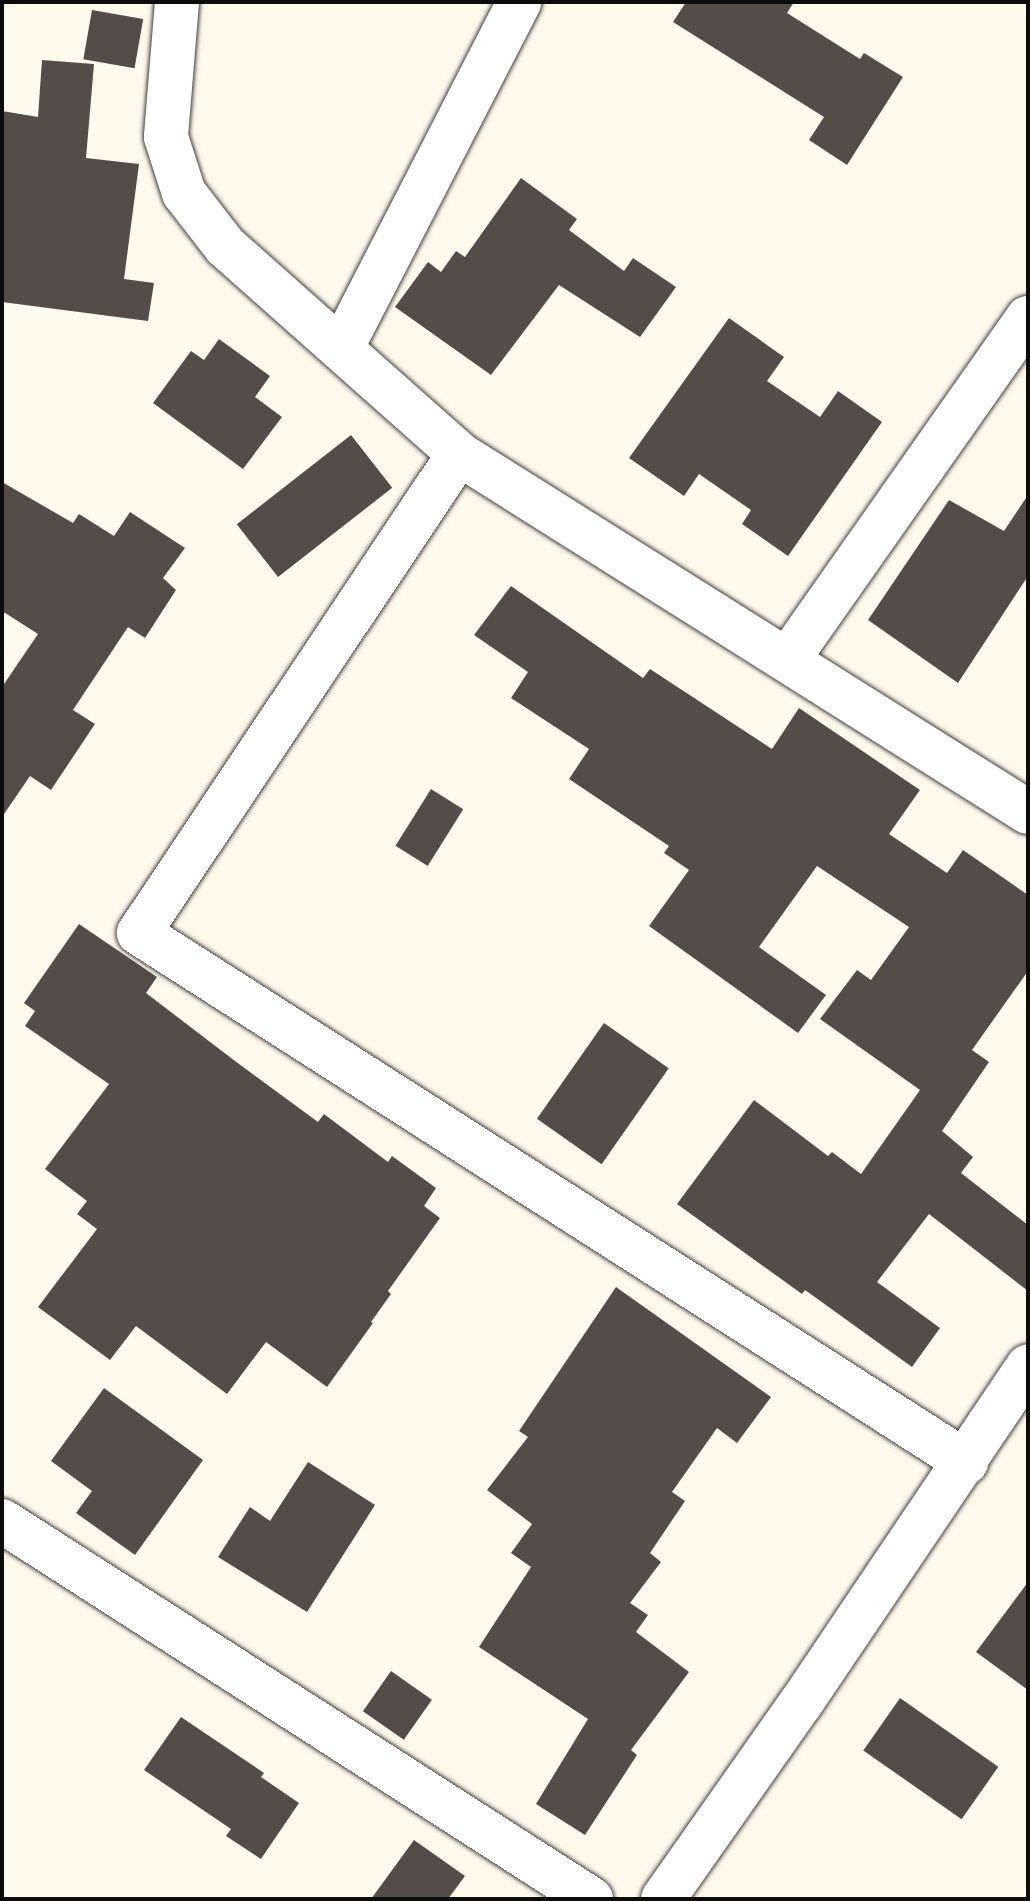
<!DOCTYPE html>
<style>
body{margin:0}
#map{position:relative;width:1030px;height:1901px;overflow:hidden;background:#fffaeb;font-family:"Zilla Slab",serif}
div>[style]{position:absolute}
.building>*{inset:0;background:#554c47;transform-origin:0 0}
.roads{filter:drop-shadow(0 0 2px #3f3f3f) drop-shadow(0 0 2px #3f3f3f)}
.street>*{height:44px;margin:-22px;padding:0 22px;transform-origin:22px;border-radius:22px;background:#fff}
span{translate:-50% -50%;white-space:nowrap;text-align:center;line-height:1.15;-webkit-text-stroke:8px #fff;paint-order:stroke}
.frame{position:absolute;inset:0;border:4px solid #0c0c0c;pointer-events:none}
</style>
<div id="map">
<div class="building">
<div style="clip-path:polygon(686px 2px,794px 2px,787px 13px,860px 59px,864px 53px,903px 77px,847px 165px,809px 140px,824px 117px,673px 22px)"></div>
<div style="left:92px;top:10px;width:52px;height:50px;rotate:10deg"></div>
<div style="clip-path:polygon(42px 60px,94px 64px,86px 158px,139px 164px,124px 279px,154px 283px,148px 321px,2px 302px,2px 111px,38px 117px)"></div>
<div style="clip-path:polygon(521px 178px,577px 219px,569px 230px,624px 271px,633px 258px,676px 287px,640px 337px,559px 285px,491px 375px,395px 307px,428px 262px,441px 272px,456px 251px,465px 257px)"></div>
<div style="clip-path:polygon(729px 318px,784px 357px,767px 381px,820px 417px,838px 391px,882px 422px,788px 556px,742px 524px,751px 510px,699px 474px,684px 496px,629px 458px)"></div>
<div style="clip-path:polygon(219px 339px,270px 376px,255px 397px,282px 417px,243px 469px,153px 403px,191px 351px,204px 360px)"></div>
<div style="left:351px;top:435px;width:67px;height:145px;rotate:52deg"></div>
<div style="clip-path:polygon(2px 482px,73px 523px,79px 514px,114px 536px,130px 512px,185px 548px,163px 578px,176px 590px,145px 638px,128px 627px,73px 710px,95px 724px,51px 790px,30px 776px,2px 817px,2px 687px,38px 634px,2px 611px)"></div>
<div style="clip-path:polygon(1028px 495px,1028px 576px,958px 683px,868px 620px,949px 500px,1004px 531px)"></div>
<div style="clip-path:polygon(511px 586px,643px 678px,650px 669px,772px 749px,799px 708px,920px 790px,889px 834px,947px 873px,963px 850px,1028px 895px,1028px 971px,972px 1050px,989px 1062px,942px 1131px,973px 1157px,961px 1173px,1028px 1225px,1028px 1291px,929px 1214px,877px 1282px,940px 1328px,912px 1367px,805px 1290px,802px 1294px,677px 1204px,754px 1100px,828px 1156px,832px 1152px,861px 1174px,920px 1090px,820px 1019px,857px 970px,871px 980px,909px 927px,817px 866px,759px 947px,826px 995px,798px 1033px,649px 926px,689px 870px,664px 853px,669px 846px,569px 779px,589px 749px,511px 698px,528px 672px,474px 635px)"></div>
<div style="left:431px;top:789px;width:38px;height:67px;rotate:32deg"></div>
<div style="clip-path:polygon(79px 924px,157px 977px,146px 993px,235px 1061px,318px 1122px,324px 1114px,388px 1162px,392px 1156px,436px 1188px,424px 1206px,440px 1218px,388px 1291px,391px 1294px,371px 1322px,373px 1323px,327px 1387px,266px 1342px,227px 1394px,136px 1326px,110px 1360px,38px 1307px,97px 1229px,77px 1214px,87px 1201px,45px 1169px,109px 1084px,25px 1026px,35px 1011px,24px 1003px)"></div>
<div style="left:604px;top:1023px;width:79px;height:117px;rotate:35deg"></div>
<div style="clip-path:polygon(616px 1287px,771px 1397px,737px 1443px,717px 1428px,672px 1492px,685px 1501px,650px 1553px,661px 1562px,630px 1603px,648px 1615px,636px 1632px,689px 1672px,631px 1750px,637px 1755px,585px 1835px,536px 1804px,588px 1719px,479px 1647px,531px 1567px,511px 1553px,532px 1524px,487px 1490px,528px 1437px,519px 1431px)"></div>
<div style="clip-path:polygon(104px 1388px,203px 1460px,135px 1555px,76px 1513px,92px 1491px,51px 1461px)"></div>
<div style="clip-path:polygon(308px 1462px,375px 1505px,307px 1612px,218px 1557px,250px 1507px,270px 1521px)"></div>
<div style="clip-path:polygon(1028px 1582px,1028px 1690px,976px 1652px)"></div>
<div style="left:391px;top:1671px;width:50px;height:49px;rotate:35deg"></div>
<div style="left:900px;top:1698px;width:120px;height:64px;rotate:35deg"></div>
<div style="clip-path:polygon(181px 1717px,264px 1773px,261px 1777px,299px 1803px,261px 1859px,226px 1836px,231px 1829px,144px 1770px)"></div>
<div style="clip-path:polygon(414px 1840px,465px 1876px,448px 1899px,371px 1899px)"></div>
</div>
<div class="roads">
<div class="street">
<div style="left:177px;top:2px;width:135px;rotate:94.7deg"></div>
<div style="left:166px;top:137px;width:59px;rotate:72.2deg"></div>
<div style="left:184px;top:193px;width:67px;rotate:52.3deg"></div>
<div style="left:225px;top:246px;width:313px;rotate:41.6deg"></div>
<div style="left:459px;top:454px;width:672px;rotate:32.18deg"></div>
<div style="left:342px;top:347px;width:388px;rotate:-62.8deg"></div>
<div style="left:459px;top:454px;width:576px;rotate:123.75deg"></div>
<div style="left:139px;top:933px;width:982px;rotate:32.61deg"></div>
<div style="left:788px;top:659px;width:417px;rotate:-54.9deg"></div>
<div style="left:2px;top:1521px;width:700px;rotate:32.69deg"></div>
<div style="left:663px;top:1899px;width:240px;rotate:-54.9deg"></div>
<div style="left:801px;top:1703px;width:406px;rotate:-56deg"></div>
</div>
</div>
<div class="frame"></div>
</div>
